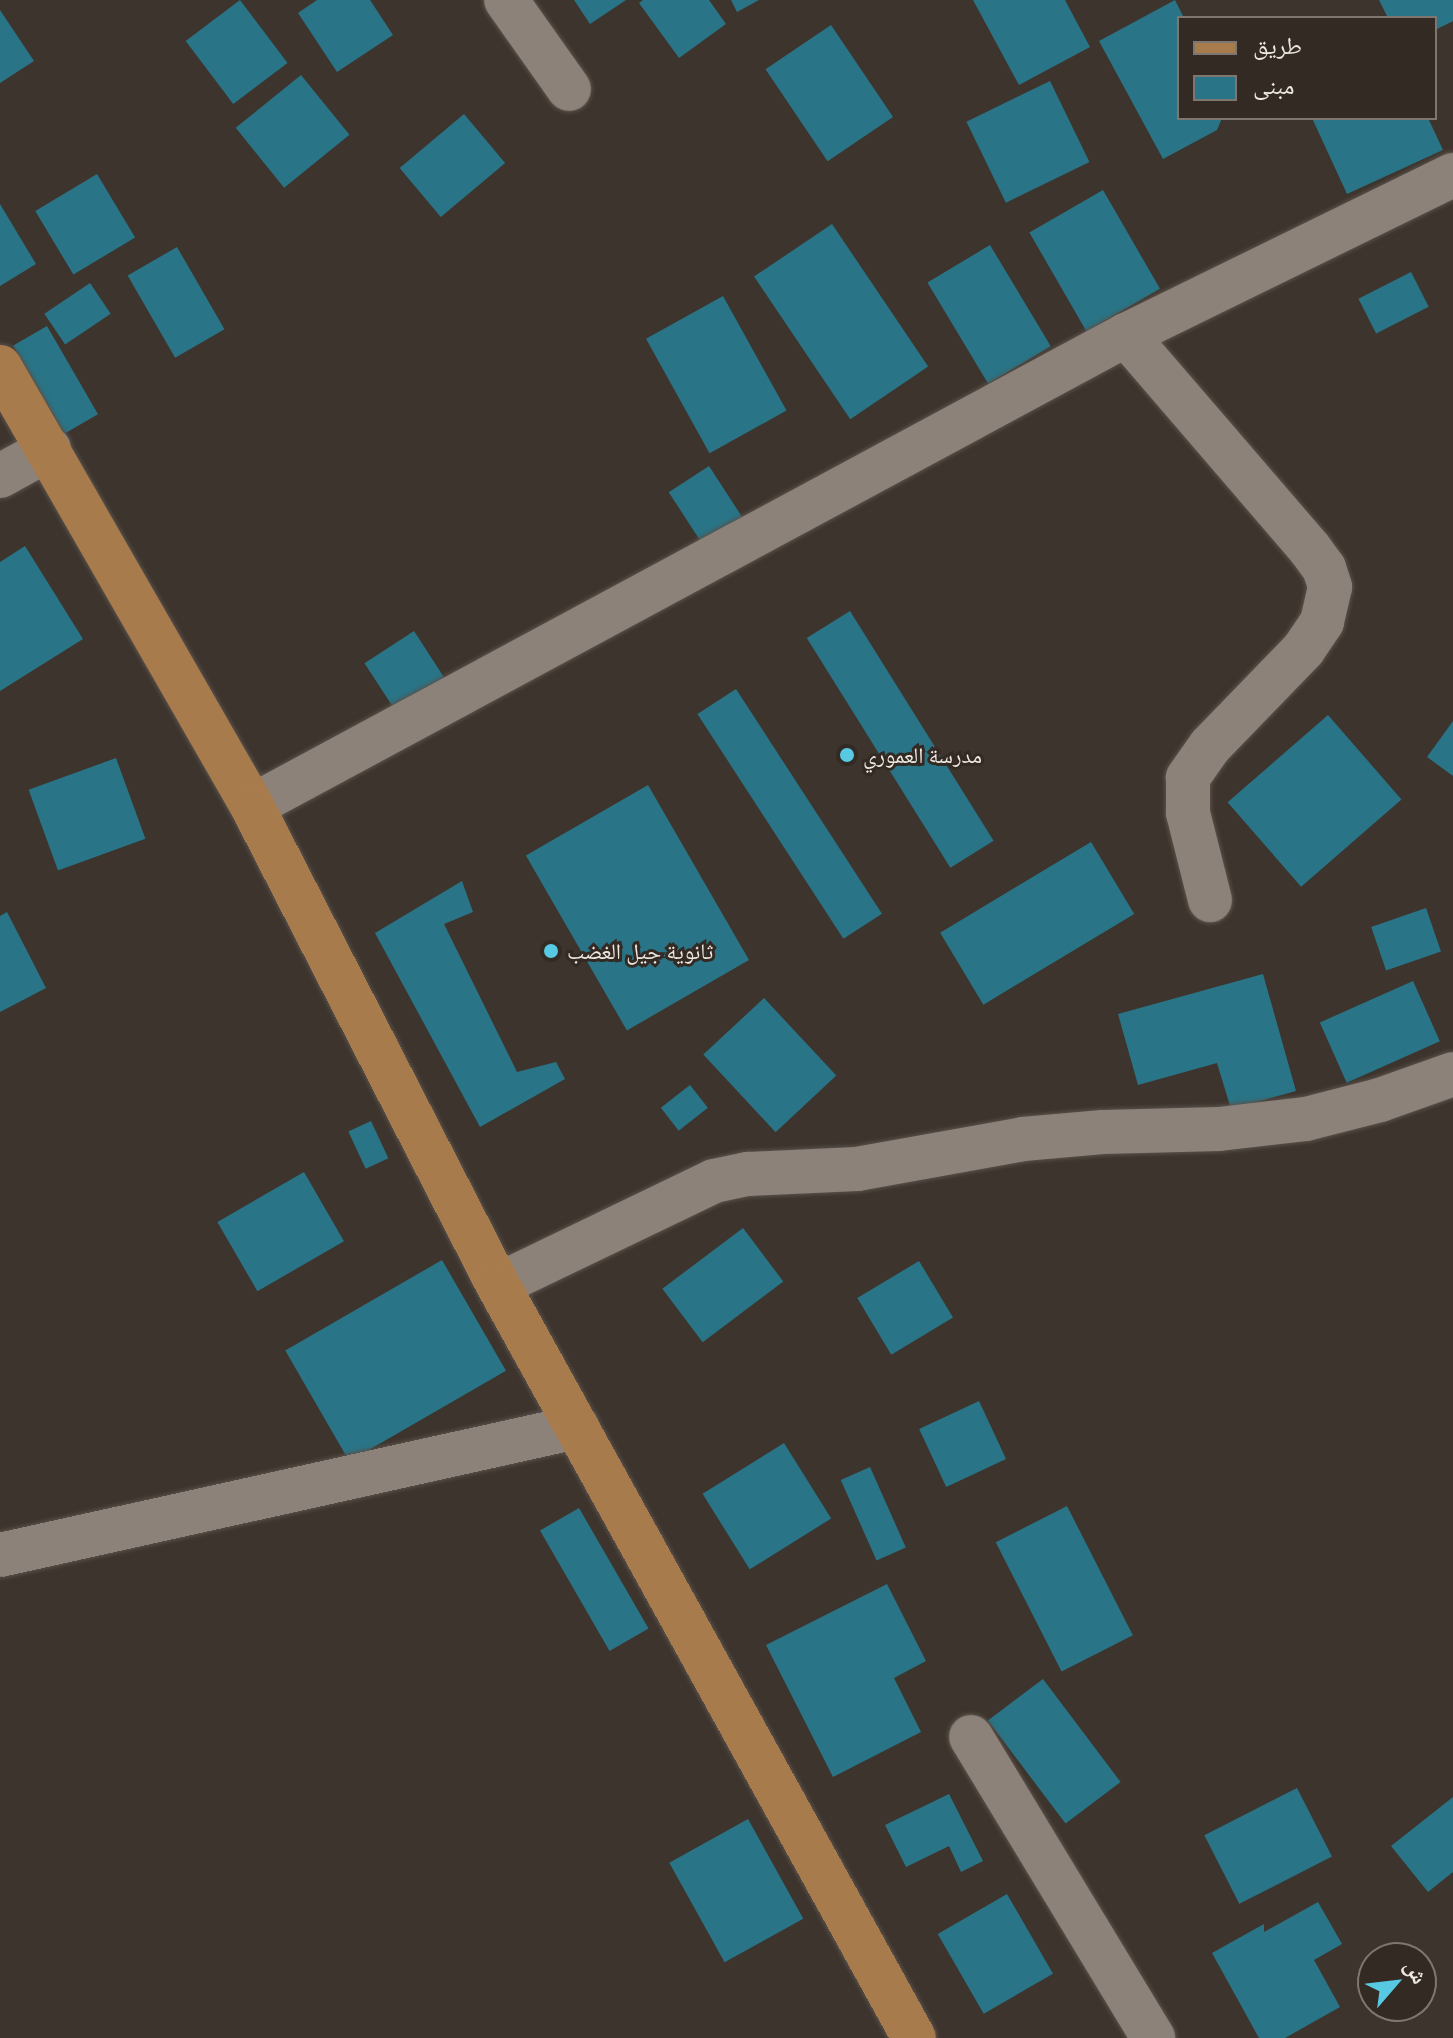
<!DOCTYPE html>
<meta charset="utf-8">
<style>
body{margin:0}
#map{position:relative;width:1453px;height:2038px;overflow:hidden;background:#3d342d;font-family:"IBM Plex Sans","Noto Naskh Arabic",sans-serif}
div>[style]{position:absolute}
.building>*{inset:0;background:#297587;transform-origin:0 0}
.roads{filter:drop-shadow(0 0 2px #59514b) drop-shadow(0 0 2px #59514b)}
.street>*{height:44px;margin:-22px;padding:0 22px;transform-origin:22px;border-radius:22px;background:#8c8279}
.primary>*{height:44px;margin:-22px;padding:0 22px;transform-origin:22px;border-radius:22px;background:#a87b4d}
.dots>*{width:22px;height:22px;translate:-50% -50%;box-sizing:border-box;border:4px solid #332a23;border-radius:50%}
span{translate:-50% -50%;white-space:nowrap;text-align:center;line-height:1.15;-webkit-text-stroke:6px #332a23;paint-order:stroke}
.poi-label{font-size:22px;color:#eee8e3}
.left{translate:0 -50%;text-align:left}
.legend{position:absolute;left:1177px;top:16px;width:260px;height:104px;box-sizing:border-box;background:#332a23;border:2px solid #7e7670;margin:0;padding:10px 14px;list-style:none;font-size:24px;color:#eee8e3}
.legend li{display:flex;align-items:center;gap:16px;height:40px}
.legend b{width:40px;border:2px solid #7e7670}
.north{position:absolute;left:1357px;top:1942px;width:80px;height:80px;box-sizing:border-box;background:#332a23;border:2px solid #7e7670;border-radius:50%;rotate:62deg;font-size:22px;font-weight:700;line-height:32px;text-align:center;color:#eee8e3}
.north::after{content:'';display:block;margin:auto;width:28px;height:36px;background:#58c9e3;clip-path:polygon(50% 0,100% 100%,50% 72%,0 100%)}
</style>
<div id="map">
<div class="building">
<div style="left:240px;top:0;width:79px;height:68px;rotate:53deg"></div>
<div style="clip-path:polygon(317px 0,370px 0,393px 35px,337px 72px,298px 13px)"></div>
<div style="clip-path:polygon(574px 0,626px 0,590px 24px)"></div>
<div style="clip-path:polygon(643px 0,709px 0,726px 24px,679px 58px,639px 3px)"></div>
<div style="clip-path:polygon(731px 0,759px 0,737px 12px)"></div>
<div style="clip-path:polygon(973px 0,1065px 0,1090px 47px,1019px 85px)"></div>
<div style="clip-path:polygon(1175px 0,1184px 18px,1179px 18px,1179px 118px,1222px 118px,1217px 130px,1163px 159px,1099px 41px)"></div>
<div style="clip-path:polygon(1379px 0,1453px 0,1453px 21px,1435px 30px,1435px 18px,1388px 18px)"></div>
<div style="clip-path:polygon(0 10px,34px 61px,0 83px)"></div>
<div style="left:831px;top:25px;width:111px;height:79px;rotate:56deg"></div>
<div style="left:301px;top:75px;width:77px;height:84px;rotate:51deg"></div>
<div style="left:1050px;top:81px;width:90px;height:93px;rotate:64deg"></div>
<div style="left:464px;top:114px;width:64px;height:84px;rotate:50deg"></div>
<div style="clip-path:polygon(1312px 118px,1428px 118px,1443px 150px,1347px 194px)"></div>
<div style="left:97px;top:174px;width:74px;height:72px;rotate:59deg"></div>
<div style="left:1103px;top:190px;width:114px;height:85px;rotate:60deg"></div>
<div style="clip-path:polygon(0 204px,36px 264px,0 286px)"></div>
<div style="left:832px;top:224px;width:172px;height:94px;rotate:56deg"></div>
<div style="left:990px;top:245px;width:118px;height:73px;rotate:59deg"></div>
<div style="left:177px;top:247px;width:95px;height:57px;rotate:60deg"></div>
<div style="left:1411px;top:272px;width:39px;height:59px;rotate:63deg"></div>
<div style="left:90px;top:283px;width:37px;height:55px;rotate:56deg"></div>
<div style="left:723px;top:296px;width:131px;height:88px;rotate:61deg"></div>
<div style="left:47px;top:326px;width:102px;height:39px;rotate:60deg"></div>
<div style="left:709px;top:466px;width:68px;height:48px;rotate:57deg"></div>
<div style="clip-path:polygon(25px 546px,83px 639px,0 691px,0 562px)"></div>
<div style="left:850px;top:611px;width:271px;height:51px;rotate:58deg"></div>
<div style="left:414px;top:631px;width:64px;height:59px;rotate:57deg"></div>
<div style="left:736px;top:689px;width:268px;height:46px;rotate:57deg"></div>
<div style="left:1328px;top:715px;width:112px;height:133px;rotate:49deg"></div>
<div style="clip-path:polygon(1453px 721px,1453px 776px,1427px 757px)"></div>
<div style="left:116px;top:758px;width:86px;height:93px;rotate:70deg"></div>
<div style="left:648px;top:785px;width:202px;height:141px;rotate:60deg"></div>
<div style="left:1091px;top:842px;width:84px;height:176px;rotate:59deg"></div>
<div style="clip-path:polygon(462px 881px,473px 912px,444px 924px,517px 1072px,556px 1062px,565px 1079px,480px 1127px,375px 933px)"></div>
<div style="left:1426px;top:908px;width:46px;height:58px;rotate:71deg"></div>
<div style="clip-path:polygon(7px 912px,46px 988px,0 1012px,0 916px)"></div>
<div style="clip-path:polygon(1263px 974px,1296px 1091px,1231px 1109px,1217px 1063px,1138px 1085px,1118px 1014px)"></div>
<div style="left:1413px;top:981px;width:66px;height:102px;rotate:66deg"></div>
<div style="left:764px;top:998px;width:106px;height:83px;rotate:47deg"></div>
<div style="left:690px;top:1085px;width:29px;height:37px;rotate:52deg"></div>
<div style="left:371px;top:1121px;width:41px;height:25px;rotate:65deg"></div>
<div style="left:304px;top:1172px;width:80px;height:100px;rotate:60deg"></div>
<div style="left:743px;top:1228px;width:67px;height:101px;rotate:53deg"></div>
<div style="left:442px;top:1260px;width:128px;height:181px;rotate:60deg"></div>
<div style="left:919px;top:1261px;width:66px;height:72px;rotate:59deg"></div>
<div style="left:979px;top:1401px;width:64px;height:66px;rotate:65deg"></div>
<div style="left:784px;top:1443px;width:89px;height:96px;rotate:58deg"></div>
<div style="left:870px;top:1467px;width:88px;height:32px;rotate:66deg"></div>
<div style="left:1067px;top:1506px;width:145px;height:80px;rotate:63deg"></div>
<div style="left:579px;top:1508px;width:139px;height:45px;rotate:60deg"></div>
<div style="clip-path:polygon(887px 1584px,926px 1661px,894px 1678px,921px 1732px,833px 1777px,766px 1645px)"></div>
<div style="left:1043px;top:1679px;width:129px;height:69px;rotate:53deg"></div>
<div style="left:1297px;top:1788px;width:77px;height:104px;rotate:63deg"></div>
<div style="clip-path:polygon(949px 1794px,983px 1861px,961px 1872px,949px 1846px,906px 1867px,885px 1825px)"></div>
<div style="clip-path:polygon(1453px 1797px,1453px 1872px,1428px 1892px,1391px 1846px)"></div>
<div style="left:748px;top:1819px;width:114px;height:90px;rotate:61deg"></div>
<div style="left:1007px;top:1894px;width:92px;height:80px;rotate:60deg"></div>
<div style="clip-path:polygon(1318px 1902px,1342px 1944px,1314px 1960px,1340px 2007px,1285px 2038px,1259px 2038px,1212px 1953px,1264px 1924px,1264px 1932px)"></div>
</div>
<div class="roads">
<div class="street">
<div style="left:506px;top:0;width:109px;rotate:54.7deg"></div>
<div style="left:1126px;top:335px;width:282px;rotate:49.3deg"></div>
<div style="left:1310px;top:549px;width:24px;rotate:54deg"></div>
<div style="left:1324px;top:568px;width:20px;rotate:72deg"></div>
<div style="left:1330px;top:587px;width:36px;rotate:103deg"></div>
<div style="left:1322px;top:622px;width:32px;rotate:124deg"></div>
<div style="left:1304px;top:649px;width:135px;rotate:134.1deg"></div>
<div style="left:1210px;top:746px;width:39px;rotate:125deg"></div>
<div style="left:1188px;top:778px;width:35px;rotate:90deg"></div>
<div style="left:1188px;top:813px;width:90px;rotate:75.8deg"></div>
<div style="left:0;top:476px;width:56px;rotate:-28.9deg"></div>
<div style="left:252px;top:806px;width:993px;rotate:-28.32deg"></div>
<div style="left:1126px;top:335px;width:364px;rotate:-26.1deg"></div>
<div style="left:498px;top:1285px;width:240px;rotate:-25.7deg"></div>
<div style="left:714px;top:1181px;width:35px;rotate:-12deg"></div>
<div style="left:748px;top:1174px;width:109px;rotate:-2.6deg"></div>
<div style="left:857px;top:1169px;width:169px;rotate:-10.2deg"></div>
<div style="left:1023px;top:1139px;width:80px;rotate:-5deg"></div>
<div style="left:1103px;top:1132px;width:116px;rotate:-1.5deg"></div>
<div style="left:1219px;top:1129px;width:88px;rotate:-6.6deg"></div>
<div style="left:1306px;top:1119px;width:76px;rotate:-14.4deg"></div>
<div style="left:1380px;top:1100px;width:77px;rotate:-19.6deg"></div>
<div style="left:0;top:1555px;width:591px;rotate:-12.51deg"></div>
<div style="left:971px;top:1737px;width:352px;rotate:58.8deg"></div>
</div>
<div class="primary">
<div style="left:0;top:367px;width:506px;rotate:60.14deg"></div>
<div style="left:252px;top:806px;width:538px;rotate:62.82deg"></div>
<div style="left:498px;top:1285px;width:860px;rotate:61.08deg"></div>
</div>
</div>
<div class="dots">
<div style="left:847px;top:755px;background:#58c9e3"></div>
<div style="left:551px;top:951px;background:#58c9e3"></div>
</div>
<div class="poi-label">
<span class="left" style="left:863px;top:755px">مدرسة العموري</span>
<span class="left" style="left:567px;top:951px">ثانوية جيل الغضب</span>
</div>
<ul class="legend">
<li><b style="height:10px;background:#a87b4d"></b>طريق</li>
<li><b style="height:22px;background:#297587"></b>مبنى</li>
</ul>
<div class="north">ش</div>
</div>
